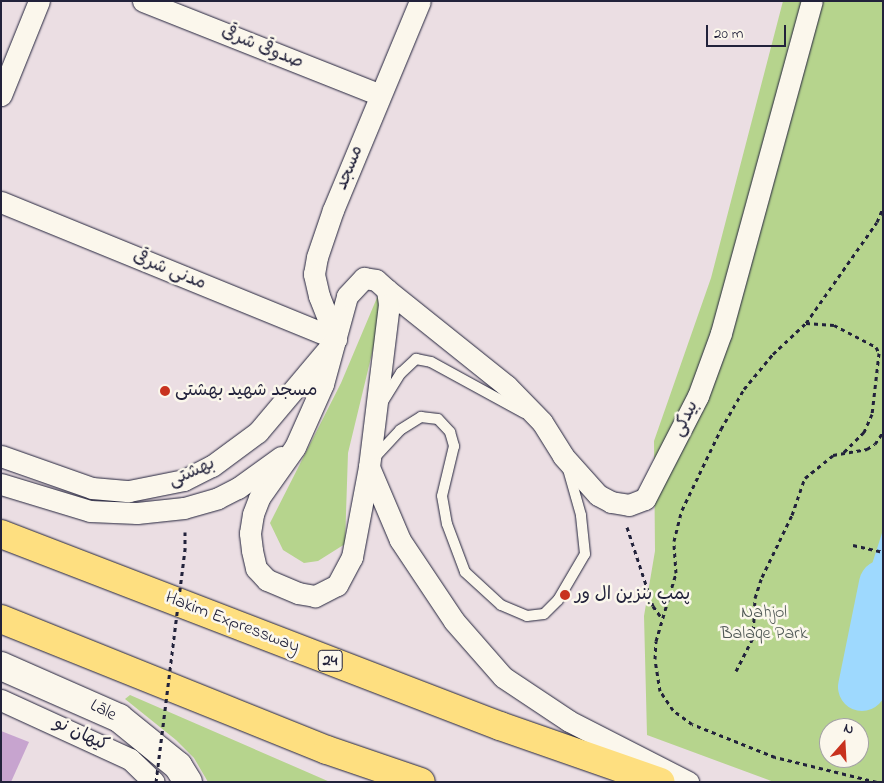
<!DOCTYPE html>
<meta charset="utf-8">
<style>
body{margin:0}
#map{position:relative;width:884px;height:783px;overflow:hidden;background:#ebdee3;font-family:"Indie Flower","Playpen Sans Arabic",sans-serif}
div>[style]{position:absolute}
.green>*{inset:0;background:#b6d48d}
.water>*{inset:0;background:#9ed9fe}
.river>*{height:48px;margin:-24px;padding:0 24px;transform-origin:24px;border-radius:24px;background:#9ed9fe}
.building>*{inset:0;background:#c7a4cf}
.path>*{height:3px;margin-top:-1.5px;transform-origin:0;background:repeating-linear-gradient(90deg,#22223b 0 4px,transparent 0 8px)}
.roads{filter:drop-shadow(0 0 1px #22223b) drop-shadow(0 0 1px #22223b)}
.service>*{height:10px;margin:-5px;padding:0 5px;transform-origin:5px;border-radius:5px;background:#fbf7ec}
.minor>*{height:21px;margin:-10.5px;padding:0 10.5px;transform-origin:10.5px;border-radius:10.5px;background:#fbf7ec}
.secondary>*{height:28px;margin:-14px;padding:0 14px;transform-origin:14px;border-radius:14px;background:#fbf7ec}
.trunk>*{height:28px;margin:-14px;padding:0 14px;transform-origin:14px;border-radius:14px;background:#fedf80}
.path-bridge>*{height:3px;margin-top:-1.5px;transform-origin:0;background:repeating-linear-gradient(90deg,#22223b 0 4px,transparent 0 8px)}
.dots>*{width:14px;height:14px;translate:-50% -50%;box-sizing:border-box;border:2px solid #fbf7ec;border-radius:50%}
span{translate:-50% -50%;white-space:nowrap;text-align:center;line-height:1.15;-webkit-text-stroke:5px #fbf7ec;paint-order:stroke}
.shield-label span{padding:1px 4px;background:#fbf7ec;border:1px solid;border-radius:4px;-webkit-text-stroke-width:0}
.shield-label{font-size:16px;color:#22223b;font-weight:700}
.street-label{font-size:18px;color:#22223b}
.poi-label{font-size:18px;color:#22223b}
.left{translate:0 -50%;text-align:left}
.park-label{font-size:18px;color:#4e5754}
.frame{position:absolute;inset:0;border:2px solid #22223b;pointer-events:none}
.north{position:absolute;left:819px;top:718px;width:50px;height:50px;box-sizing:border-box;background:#fbf7ec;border:1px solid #a4a2a5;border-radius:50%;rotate:19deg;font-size:14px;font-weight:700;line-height:20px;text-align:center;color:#22223b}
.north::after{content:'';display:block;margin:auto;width:18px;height:22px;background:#c8321e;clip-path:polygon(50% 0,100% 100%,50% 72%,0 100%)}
.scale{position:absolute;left:706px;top:25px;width:80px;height:22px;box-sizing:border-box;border:2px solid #22223b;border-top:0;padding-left:6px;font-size:15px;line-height:18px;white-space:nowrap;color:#22223b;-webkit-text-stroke:4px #fbf7ec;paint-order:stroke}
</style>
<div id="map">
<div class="green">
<div style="clip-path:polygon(evenodd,783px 1px,883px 1px,883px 782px,774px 782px,647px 735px,644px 616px,655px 551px,654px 441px,711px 278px,783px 1px,829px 728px,859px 728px,859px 758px,829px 758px,829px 728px)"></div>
<div style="clip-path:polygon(379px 293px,382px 312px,348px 453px,345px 544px,318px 561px,304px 563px,283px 550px,270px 523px,341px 383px)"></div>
<div style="clip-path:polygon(130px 695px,330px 782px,208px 782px,194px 758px,176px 740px,125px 699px)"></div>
</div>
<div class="water">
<div style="clip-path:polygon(883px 530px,883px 651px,878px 682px,844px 679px,864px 589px)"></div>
</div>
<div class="river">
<div style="left:862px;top:687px;width:105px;rotate:-78.5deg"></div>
</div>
<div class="building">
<div style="clip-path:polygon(1px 731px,29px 742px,11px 782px,1px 782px)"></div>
</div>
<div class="path">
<div style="left:806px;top:323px;width:28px;rotate:4deg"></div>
<div style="left:834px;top:325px;width:47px;rotate:27.6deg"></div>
<div style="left:876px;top:347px;width:7px;rotate:63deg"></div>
<div style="left:879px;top:353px;width:61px;rotate:96.5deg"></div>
<div style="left:872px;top:414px;width:20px;rotate:114deg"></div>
<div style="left:864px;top:432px;width:31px;rotate:135deg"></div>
<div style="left:627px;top:527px;width:83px;rotate:71.8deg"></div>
<div style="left:653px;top:606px;width:14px;rotate:54deg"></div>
<div style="left:185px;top:532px;width:16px;rotate:90deg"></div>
<div style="left:853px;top:545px;width:31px;rotate:13deg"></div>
<div style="left:736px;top:671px;width:37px;rotate:-63deg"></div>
<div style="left:753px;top:638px;width:40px;rotate:-87.1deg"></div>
<div style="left:755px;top:598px;width:22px;rotate:-72deg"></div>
<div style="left:762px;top:577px;width:69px;rotate:-64.2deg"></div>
<div style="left:792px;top:515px;width:39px;rotate:-71deg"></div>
<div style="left:805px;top:478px;width:36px;rotate:-39deg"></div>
<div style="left:833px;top:455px;width:35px;rotate:-10deg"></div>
<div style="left:867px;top:449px;width:9px;rotate:-32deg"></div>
<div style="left:875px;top:444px;width:14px;rotate:-56deg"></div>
<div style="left:877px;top:782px;width:105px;rotate:-166.2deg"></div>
<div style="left:775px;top:757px;width:89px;rotate:-158.3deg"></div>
<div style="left:692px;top:724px;width:24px;rotate:-144deg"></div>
<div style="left:673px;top:710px;width:23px;rotate:-124deg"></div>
<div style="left:660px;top:691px;width:32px;rotate:-99deg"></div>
<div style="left:655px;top:659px;width:18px;rotate:-87deg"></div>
<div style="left:656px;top:641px;width:71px;rotate:-73.6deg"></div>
<div style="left:676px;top:573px;width:32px;rotate:-94deg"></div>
<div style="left:674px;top:541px;width:32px;rotate:-76deg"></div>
<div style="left:682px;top:510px;width:90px;rotate:-64.3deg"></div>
<div style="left:721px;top:429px;width:46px;rotate:-60.1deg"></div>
<div style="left:744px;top:389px;width:45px;rotate:-50.4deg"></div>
<div style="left:773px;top:354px;width:45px;rotate:-43.2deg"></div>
<div style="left:806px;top:323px;width:123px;rotate:-54.9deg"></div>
<div style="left:877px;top:222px;width:15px;rotate:-67deg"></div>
</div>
<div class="roads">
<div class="service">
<div style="left:382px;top:403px;width:36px;rotate:-58deg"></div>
<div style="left:401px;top:373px;width:21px;rotate:-43deg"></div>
<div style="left:416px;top:359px;width:15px;rotate:11deg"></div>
<div style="left:431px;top:362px;width:106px;rotate:28.7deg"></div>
<div style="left:376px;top:456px;width:35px;rotate:-47deg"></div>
<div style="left:400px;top:430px;width:25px;rotate:-32deg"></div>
<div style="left:421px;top:417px;width:17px;rotate:7deg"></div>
<div style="left:438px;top:419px;width:18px;rotate:47deg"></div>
<div style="left:450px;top:432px;width:15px;rotate:74deg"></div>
<div style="left:454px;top:446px;width:51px;rotate:103.5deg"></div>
<div style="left:442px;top:496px;width:28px;rotate:80deg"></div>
<div style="left:447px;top:524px;width:51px;rotate:69.4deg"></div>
<div style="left:465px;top:572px;width:49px;rotate:42.5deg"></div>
<div style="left:501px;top:605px;width:28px;rotate:23deg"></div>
<div style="left:527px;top:616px;width:17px;rotate:-7deg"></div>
<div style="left:544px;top:614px;width:20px;rotate:-45deg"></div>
<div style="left:558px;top:600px;width:53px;rotate:-59.6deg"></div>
<div style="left:585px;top:554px;width:39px;rotate:-96deg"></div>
<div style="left:581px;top:515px;width:48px;rotate:-105.8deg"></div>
</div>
<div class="minor">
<div style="left:143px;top:1px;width:255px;rotate:21.6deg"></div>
<div style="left:1px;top:95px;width:101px;rotate:-68deg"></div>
<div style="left:1px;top:202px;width:362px;rotate:22.2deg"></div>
<div style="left:387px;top:290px;width:154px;rotate:38.7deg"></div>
<div style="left:507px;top:386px;width:50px;rotate:45.8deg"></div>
<div style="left:542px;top:422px;width:40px;rotate:58deg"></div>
<div style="left:563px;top:456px;width:52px;rotate:48.1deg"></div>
<div style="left:598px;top:495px;width:15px;rotate:28deg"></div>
<div style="left:611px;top:502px;width:18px;rotate:9deg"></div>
<div style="left:629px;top:505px;width:17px;rotate:-21deg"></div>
<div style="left:645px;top:499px;width:116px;rotate:-62.8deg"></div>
<div style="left:698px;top:396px;width:67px;rotate:-69.9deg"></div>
<div style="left:721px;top:333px;width:344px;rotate:-74.7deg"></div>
<div style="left:336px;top:339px;width:46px;rotate:-111.6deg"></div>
<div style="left:319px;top:296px;width:23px;rotate:-103deg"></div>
<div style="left:314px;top:274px;width:17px;rotate:-80deg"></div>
<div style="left:317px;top:257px;width:50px;rotate:-71.2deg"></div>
<div style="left:333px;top:210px;width:226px;rotate:-67.4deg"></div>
<div style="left:1px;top:456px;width:96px;rotate:19.4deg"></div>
<div style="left:92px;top:488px;width:37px;rotate:5deg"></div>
<div style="left:129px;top:491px;width:56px;rotate:-11.3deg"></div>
<div style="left:184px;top:480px;width:31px;rotate:-27deg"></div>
<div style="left:212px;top:466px;width:57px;rotate:-36.5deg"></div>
<div style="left:258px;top:432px;width:116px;rotate:-49.9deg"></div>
<div style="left:369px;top:467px;width:92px;rotate:100.7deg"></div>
<div style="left:352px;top:557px;width:32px;rotate:118deg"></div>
<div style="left:337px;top:585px;width:25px;rotate:153deg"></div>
<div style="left:315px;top:596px;width:17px;rotate:-170deg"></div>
<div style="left:298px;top:593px;width:34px;rotate:-157deg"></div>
<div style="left:267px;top:580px;width:16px;rotate:-133deg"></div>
<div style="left:256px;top:568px;width:18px;rotate:-103deg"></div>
<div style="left:252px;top:550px;width:17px;rotate:-97deg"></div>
<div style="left:250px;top:533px;width:19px;rotate:-81deg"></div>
<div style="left:253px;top:514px;width:17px;rotate:-69deg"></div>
<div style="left:259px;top:498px;width:62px;rotate:-54.8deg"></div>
<div style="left:295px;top:447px;width:69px;rotate:-66deg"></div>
<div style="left:323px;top:384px;width:91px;rotate:-74.7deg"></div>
<div style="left:347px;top:296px;width:25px;rotate:-47deg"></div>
<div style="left:364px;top:278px;width:12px;rotate:9deg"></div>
<div style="left:376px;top:280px;width:15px;rotate:42deg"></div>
<div style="left:387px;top:290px;width:14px;rotate:82deg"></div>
<div style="left:389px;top:304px;width:164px;rotate:97deg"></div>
<div style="left:369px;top:467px;width:79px;rotate:67deg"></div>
<div style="left:400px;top:540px;width:97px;rotate:56.3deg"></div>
<div style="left:454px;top:621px;width:74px;rotate:48.8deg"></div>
<div style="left:503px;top:677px;width:79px;rotate:33.7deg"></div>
<div style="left:569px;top:721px;width:134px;rotate:27.1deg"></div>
<div style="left:1px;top:484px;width:93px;rotate:16.9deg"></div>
<div style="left:90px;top:511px;width:47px;rotate:2.4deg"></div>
<div style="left:137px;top:513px;width:47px;rotate:-6.1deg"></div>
<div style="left:184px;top:508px;width:35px;rotate:-16deg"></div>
<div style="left:218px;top:498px;width:22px;rotate:-27deg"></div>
<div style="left:238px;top:488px;width:53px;rotate:-35.8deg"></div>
<div style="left:1px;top:700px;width:142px;rotate:24.6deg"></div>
<div style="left:130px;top:759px;width:33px;rotate:44deg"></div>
</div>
<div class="secondary">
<div style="left:1px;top:666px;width:129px;rotate:23.8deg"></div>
<div style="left:119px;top:718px;width:76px;rotate:39.1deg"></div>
<div style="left:178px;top:766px;width:19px;rotate:58deg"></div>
</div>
<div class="trunk">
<div style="left:1px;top:534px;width:535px;rotate:21.05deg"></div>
<div style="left:500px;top:726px;width:170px;rotate:19.2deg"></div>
<div style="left:1px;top:619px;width:351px;rotate:21.9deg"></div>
<div style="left:327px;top:750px;width:99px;rotate:18.8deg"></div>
</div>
</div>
<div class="path-bridge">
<div style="left:156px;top:782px;width:236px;rotate:-82.9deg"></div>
</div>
<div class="dots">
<div style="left:165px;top:391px;background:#c8321e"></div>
<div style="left:565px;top:595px;background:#c8321e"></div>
</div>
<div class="shield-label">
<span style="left:330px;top:661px">24</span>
</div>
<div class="street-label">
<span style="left:262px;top:48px;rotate:22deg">صدوقی شرقی</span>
<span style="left:350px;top:168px;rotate:-68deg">مسجد</span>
<span style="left:169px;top:271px;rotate:22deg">مدنی شرقی</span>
<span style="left:686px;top:419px;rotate:-64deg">بیدکی</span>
<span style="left:192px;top:473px;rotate:-24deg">بهشتی</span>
<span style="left:232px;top:623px;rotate:21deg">Hakim Expressway</span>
<span style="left:103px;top:711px;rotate:27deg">Lāle</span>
<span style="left:81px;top:735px;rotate:25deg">کیهان نو</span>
</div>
<div class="poi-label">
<span class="left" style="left:175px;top:391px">مسجد شهید بهشتی</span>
<span class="left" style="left:575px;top:595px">پمپ بنزین ال ور</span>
</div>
<div class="park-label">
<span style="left:764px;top:624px">Nahjol<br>Balaqe Park</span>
</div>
<div class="frame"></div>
<div class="north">N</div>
<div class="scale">20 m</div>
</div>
